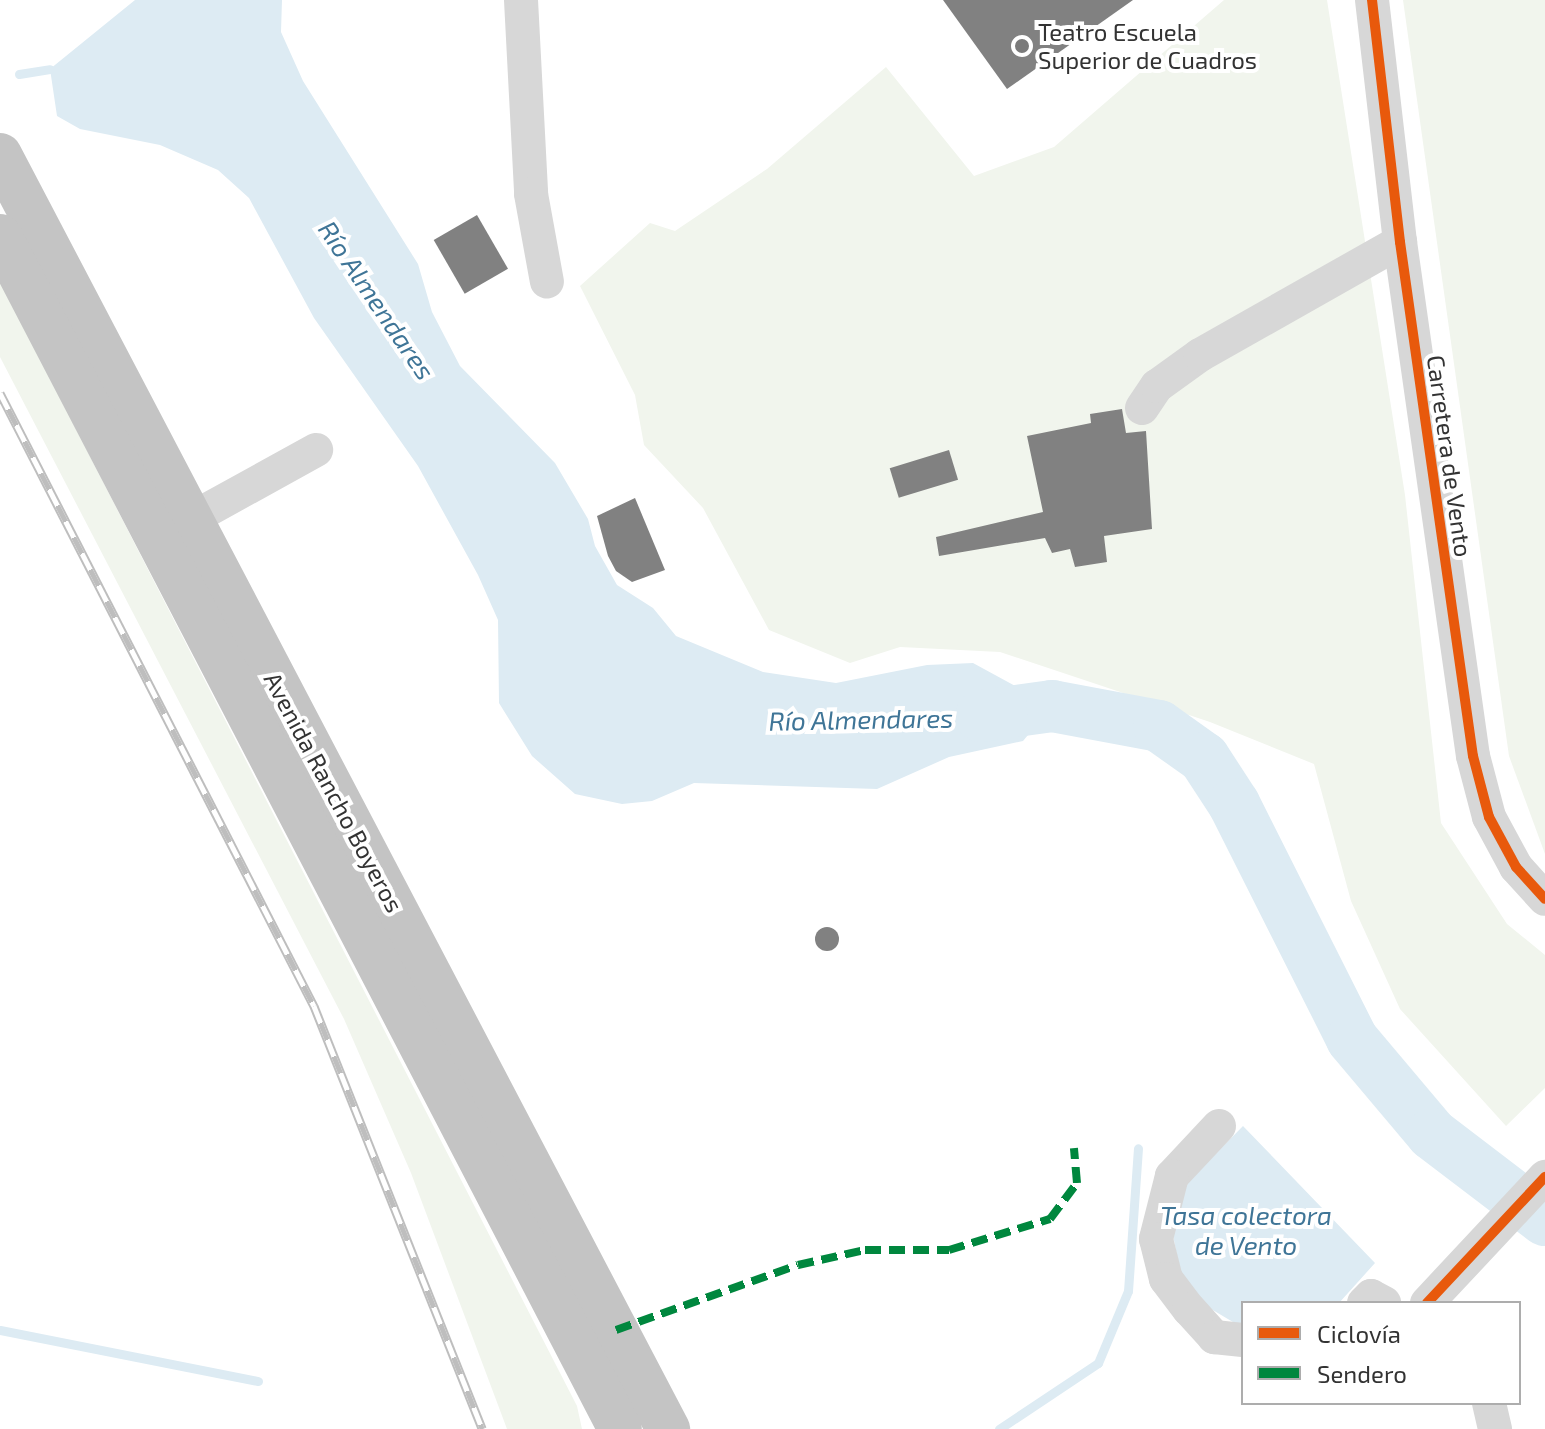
<!DOCTYPE html>
<meta charset="utf-8">
<style>
body{margin:0}
#map{position:relative;width:1545px;height:1429px;overflow:hidden;background:#fff;font-family:"Exo 2",sans-serif}
div>[style]{position:absolute}
.green>*{inset:0;background:#f1f5ed}
.water>*{inset:0;background:#ddebf3}
.stream>*{height:9px;margin:-4.5px;padding:0 4.5px;transform-origin:4.5px;border-radius:4.5px;background:#ddebf3}
.river>*{height:52px;margin:-26px;padding:0 26px;transform-origin:26px;border-radius:26px;background:#ddebf3}
.building>*{inset:0;background:#818181;transform-origin:0 0}
.round{border-radius:50%}
.minor>*{height:34px;margin:-17px;padding:0 17px;transform-origin:17px;border-radius:17px;background:#d7d7d7}
.highway>*{height:44px;margin:-22px;padding:0 22px;transform-origin:22px;border-radius:22px;background:#c4c4c4}
.rail>*{height:9px;margin-top:-4.5px;transform-origin:0;background:repeating-linear-gradient(90deg,#fff 0 18px,#bebebe 0 36px);box-sizing:border-box;border-block:2px solid #bebebe}
.quiet>*{height:8px;margin-top:-4px;transform-origin:0;background:repeating-linear-gradient(90deg,#00873e 0 16px,transparent 0 24px)}
.cycleway>*{height:10px;margin:-5px;padding:0 5px;transform-origin:5px;border-radius:5px;background:#e8590c}
.dots>*{width:22px;height:22px;translate:-50% -50%;box-sizing:border-box;border:4px solid #fff;border-radius:50%}
span{translate:-50% -50%;white-space:nowrap;text-align:center;line-height:1.15;-webkit-text-stroke:8px #fff;paint-order:stroke}
.poi-label{font-size:24px;color:#333}
.left{translate:0 -50%;text-align:left}
.street-label{font-size:24px;color:#333}
.water-label{font-size:26px;color:#3f7597;font-style:italic}
.legend{position:absolute;left:1241px;top:1301px;width:280px;height:104px;box-sizing:border-box;background:#fff;border:2px solid #adadad;margin:0;padding:10px 14px;list-style:none;font-size:24px;color:#333}
.legend li{display:flex;align-items:center;gap:16px;height:40px}
.legend b{width:40px;border:2px solid #adadad}
</style>
<div id="map">
<div class="green">
<div style="clip-path:polygon(1224px 0,1327px 0,1405px 495px,1441px 823px,1507px 924px,1545px 955px,1545px 1088px,1506px 1126px,1400px 1009px,1351px 901px,1314px 764px,1210px 722px,1000px 652px,900px 647px,850px 663px,769px 630px,703px 508px,644px 445px,635px 395px,580px 286px,650px 223px,675px 231px,767px 169px,886px 67px,974px 176px,1054px 147px)"></div>
<div style="clip-path:polygon(1403px 0,1545px 0,1545px 854px,1509px 756px)"></div>
<div style="clip-path:polygon(0 281px,577px 1406px,582px 1429px,507px 1429px,411px 1173px,344px 1019px,0 357px)"></div>
</div>
<div class="water">
<div style="clip-path:polygon(135px 0,282px 0,281px 32px,303px 81px,418px 264px,432px 312px,460px 366px,555px 463px,588px 519px,595px 546px,617px 585px,653px 608px,676px 636px,763px 672px,836px 683px,927px 665px,973px 663px,1052px 706px,1023px 741px,949px 757px,877px 789px,694px 783px,652px 801px,622px 804px,575px 794px,532px 756px,499px 703px,498px 620px,478px 575px,418px 466px,314px 318px,249px 198px,218px 170px,160px 145px,80px 129px,57px 116px,50px 69px)"></div>
<div style="clip-path:polygon(1243px 1126px,1375px 1263px,1339px 1303px,1243px 1303px,1243px 1328px,1206px 1306px,1182px 1282px,1173px 1235px,1179px 1198px,1190px 1180px)"></div>
</div>
<div class="stream">
<div style="left:19px;top:74px;width:31px;rotate:-9deg"></div>
<div style="left:0;top:1330px;width:263px;rotate:11.2deg"></div>
<div style="left:999px;top:1429px;width:119px;rotate:-33.7deg"></div>
<div style="left:1098px;top:1363px;width:78px;rotate:-67.4deg"></div>
<div style="left:1128px;top:1291px;width:143px;rotate:-86deg"></div>
</div>
<div class="river">
<div style="left:981px;top:716px;width:72px;rotate:-8deg"></div>
<div style="left:1052px;top:706px;width:109px;rotate:10.6deg"></div>
<div style="left:1159px;top:726px;width:55px;rotate:35.4deg"></div>
<div style="left:1204px;top:758px;width:55px;rotate:56.9deg"></div>
<div style="left:1234px;top:804px;width:263px;rotate:63.3deg"></div>
<div style="left:1352px;top:1039px;width:124px;rotate:49.9deg"></div>
<div style="left:1432px;top:1134px;width:142px;rotate:37.3deg"></div>
</div>
<div class="building">
<div style="clip-path:polygon(943px 0,1133px 0,1007px 89px)"></div>
<div style="left:477px;top:215px;width:62px;height:50px;rotate:60deg"></div>
<div style="clip-path:polygon(1122px 409px,1126px 433px,1146px 431px,1152px 529px,1104px 536px,1107px 562px,1075px 567px,1070px 549px,1052px 553px,1045px 538px,939px 556px,936px 537px,1043px 512px,1027px 436px,1091px 423px,1090px 414px)"></div>
<div style="left:949px;top:450px;width:31px;height:62px;rotate:73deg"></div>
<div style="clip-path:polygon(635px 498px,665px 570px,632px 582px,616px 571px,608px 556px,597px 516px)"></div>
<div class="round" style="left:815px;top:927px;width:24px;height:24px"></div>
</div>
<div class="minor">
<div style="left:521px;top:0;width:194px;rotate:87deg"></div>
<div style="left:531px;top:194px;width:89px;rotate:79.7deg"></div>
<div style="left:1372px;top:0;width:244px;rotate:83.4deg"></div>
<div style="left:1400px;top:242px;width:519px;rotate:81.92deg"></div>
<div style="left:1473px;top:756px;width:63px;rotate:75.3deg"></div>
<div style="left:1489px;top:817px;width:57px;rotate:61.6deg"></div>
<div style="left:1516px;top:867px;width:43px;rotate:47.8deg"></div>
<div style="left:1142px;top:408px;width:27px;rotate:-56deg"></div>
<div style="left:1157px;top:386px;width:53px;rotate:-35.8deg"></div>
<div style="left:1200px;top:355px;width:230px;rotate:-29.5deg"></div>
<div style="left:191px;top:519px;width:143px;rotate:-28.9deg"></div>
<div style="left:1219px;top:1126px;width:69px;rotate:133.2deg"></div>
<div style="left:1172px;top:1176px;width:65px;rotate:104.3deg"></div>
<div style="left:1156px;top:1239px;width:41px;rotate:76deg"></div>
<div style="left:1166px;top:1279px;width:38px;rotate:53deg"></div>
<div style="left:1189px;top:1309px;width:38px;rotate:48deg"></div>
<div style="left:1214px;top:1337px;width:29px;rotate:6deg"></div>
<div style="left:1364px;top:1303px;width:10px;rotate:-45deg"></div>
<div style="left:1371px;top:1296px;width:15px;rotate:28deg"></div>
<div style="left:1427px;top:1303px;width:173px;rotate:-46.9deg"></div>
<div style="left:1489px;top:1403px;width:27px;rotate:77deg"></div>
</div>
<div class="highway">
<div style="left:0;top:155px;width:1439px;rotate:62.33deg"></div>
<div style="left:0;top:236px;width:1344px;rotate:62.54deg"></div>
</div>
<div class="rail">
<div style="left:0;top:393px;width:689px;rotate:62.88deg"></div>
<div style="left:314px;top:1006px;width:455px;rotate:68.3deg"></div>
</div>
<div class="quiet">
<div style="left:616px;top:1330px;width:193px;rotate:-19.7deg"></div>
<div style="left:798px;top:1265px;width:69px;rotate:-12.6deg"></div>
<div style="left:865px;top:1250px;width:84px"></div>
<div style="left:949px;top:1250px;width:106px;rotate:-17.1deg"></div>
<div style="left:1050px;top:1219px;width:45px;rotate:-53.1deg"></div>
<div style="left:1077px;top:1183px;width:35px;rotate:-95deg"></div>
</div>
<div class="cycleway">
<div style="left:1372px;top:0;width:244px;rotate:83.4deg"></div>
<div style="left:1400px;top:242px;width:519px;rotate:81.92deg"></div>
<div style="left:1473px;top:756px;width:63px;rotate:75.3deg"></div>
<div style="left:1489px;top:817px;width:57px;rotate:61.6deg"></div>
<div style="left:1516px;top:867px;width:43px;rotate:47.8deg"></div>
<div style="left:1427px;top:1303px;width:173px;rotate:-46.9deg"></div>
</div>
<div class="dots">
<div style="left:1022px;top:46px;background:#7a7a7a"></div>
</div>
<div class="poi-label">
<span class="left" style="left:1038px;top:46px">Teatro Escuela<br>Superior de Cuadros</span>
</div>
<div class="street-label">
<span style="left:1450px;top:456px;rotate:82deg">Carretera de Vento</span>
<span style="left:334px;top:792px;rotate:62deg">Avenida Rancho Boyeros</span>
</div>
<div class="water-label">
<span style="left:377px;top:300px;rotate:56deg">Río Almendares</span>
<span style="left:861px;top:719px;rotate:-1deg">Río Almendares</span>
<span style="left:1246px;top:1230px">Tasa colectora<br>de Vento</span>
</div>
<ul class="legend">
<li><b style="height:10px;background:#e8590c"></b>Ciclovía</li>
<li><b style="height:10px;background:#00873e"></b>Sendero</li>
</ul>
</div>
